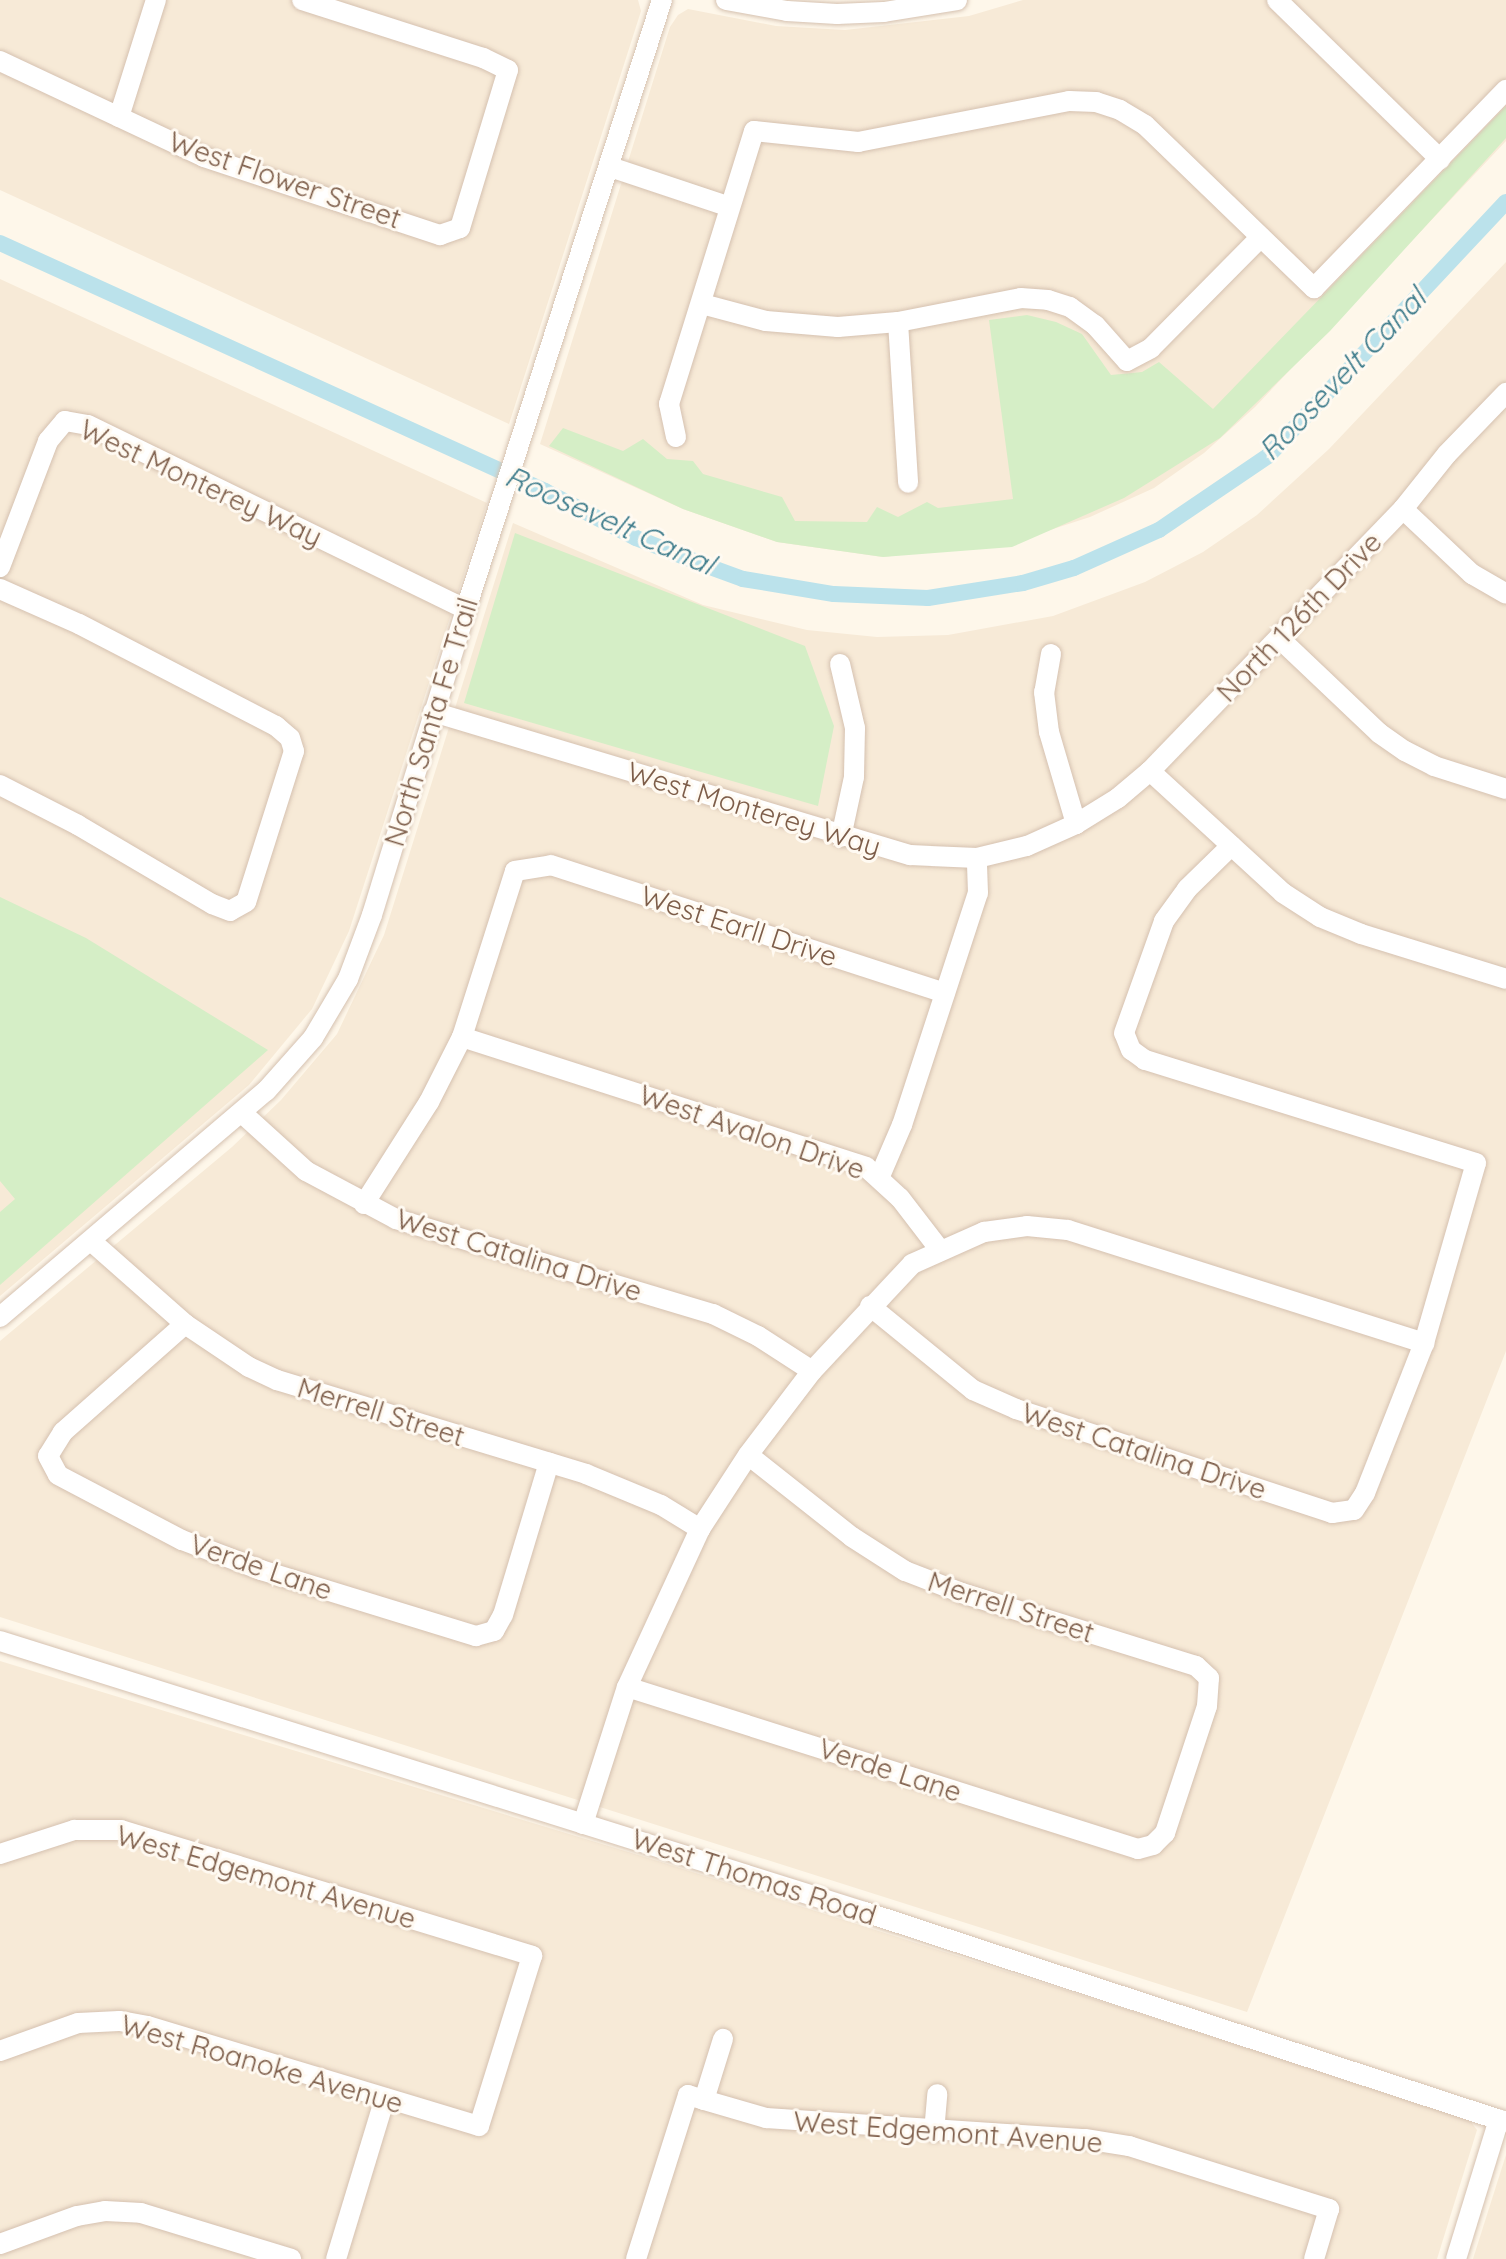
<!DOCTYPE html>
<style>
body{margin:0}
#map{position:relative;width:1506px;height:2259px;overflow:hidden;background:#fef7ea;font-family:Quicksand,sans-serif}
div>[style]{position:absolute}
.residential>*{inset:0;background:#f7ead7}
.green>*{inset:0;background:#d5eec6}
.canal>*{height:16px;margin:-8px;padding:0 8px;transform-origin:8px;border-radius:8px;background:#bbe2eb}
.roads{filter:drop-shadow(0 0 2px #d5c1b0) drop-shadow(0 0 2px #d5c1b0)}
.minor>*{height:20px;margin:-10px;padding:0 10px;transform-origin:10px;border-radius:10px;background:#fff}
span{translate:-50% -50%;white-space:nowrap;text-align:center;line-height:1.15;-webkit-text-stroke:6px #fffaf2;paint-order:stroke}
.street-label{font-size:28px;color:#7d5d49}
.water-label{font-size:30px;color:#3d7b8b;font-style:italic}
</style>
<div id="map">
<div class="residential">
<div style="clip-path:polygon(0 0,638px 0,641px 11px,509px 424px,0 190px)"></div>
<div style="clip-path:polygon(1023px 0,1506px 0,1506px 141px,1255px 407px,1204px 453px,1154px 488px,1090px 517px,1013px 542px,883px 557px,777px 542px,683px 509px,540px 444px,670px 27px,678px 15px,688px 9px,776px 26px,845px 30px,969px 16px)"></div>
<div style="clip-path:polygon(1506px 262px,1506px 1351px,1247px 2012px,0 1617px,0 1341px,232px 1147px,281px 1100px,337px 1034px,384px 935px,513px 523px,703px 605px,807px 630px,877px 637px,948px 635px,1053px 616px,1145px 582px,1203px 552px,1257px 515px,1329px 449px)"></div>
<div style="clip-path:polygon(0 279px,487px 503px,349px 931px,312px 1009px,249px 1085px,0 1296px)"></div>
<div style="clip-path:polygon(0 1661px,658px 1861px,1468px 2118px,1477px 2130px,1437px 2259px,0 2259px)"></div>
<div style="clip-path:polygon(1506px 2155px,1506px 2259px,1473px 2259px,1505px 2158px)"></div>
</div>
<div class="green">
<div style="clip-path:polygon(1506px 106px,1506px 138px,1330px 331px,1220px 438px,1124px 498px,1012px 547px,883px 557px,777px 542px,683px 509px,549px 446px,563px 428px,623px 451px,643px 439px,667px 459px,693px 461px,703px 474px,782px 497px,795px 521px,867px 522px,877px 507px,898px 517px,927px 502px,938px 508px,1013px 499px,989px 320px,1027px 315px,1056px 322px,1082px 334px,1111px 375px,1142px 372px,1159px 362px,1213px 409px)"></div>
<div style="clip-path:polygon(515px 533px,805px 646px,834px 726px,818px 806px,464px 703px)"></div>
<div style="clip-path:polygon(0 897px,86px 938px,268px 1050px,0 1285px,0 1212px,15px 1199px,0 1181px)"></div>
</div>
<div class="canal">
<div style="left:0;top:243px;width:599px;rotate:24.47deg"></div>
<div style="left:545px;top:491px;width:102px;rotate:27.3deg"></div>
<div style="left:636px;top:538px;width:79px;rotate:21.4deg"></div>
<div style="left:710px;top:567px;width:35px;rotate:20deg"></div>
<div style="left:743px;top:579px;width:92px;rotate:9.4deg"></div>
<div style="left:834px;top:594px;width:94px;rotate:2.4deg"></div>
<div style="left:928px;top:598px;width:96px;rotate:-9deg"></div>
<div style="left:1023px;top:583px;width:53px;rotate:-16.4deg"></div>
<div style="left:1074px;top:568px;width:93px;rotate:-24.1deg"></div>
<div style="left:1159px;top:530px;width:132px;rotate:-34.2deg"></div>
<div style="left:1268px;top:456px;width:348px;rotate:-46.9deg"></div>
</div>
<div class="roads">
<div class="minor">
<div style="left:726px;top:0;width:62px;rotate:10.2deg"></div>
<div style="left:787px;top:11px;width:50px;rotate:3.4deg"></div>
<div style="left:837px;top:14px;width:47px;rotate:-2.4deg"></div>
<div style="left:884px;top:12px;width:74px;rotate:-9.3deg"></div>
<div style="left:1277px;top:0;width:228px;rotate:44.3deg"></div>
<div style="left:0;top:61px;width:225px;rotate:25.2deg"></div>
<div style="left:204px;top:157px;width:249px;rotate:18.3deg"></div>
<div style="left:440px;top:235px;width:21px;rotate:-19deg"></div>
<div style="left:460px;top:228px;width:165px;rotate:-73.1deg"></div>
<div style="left:508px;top:70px;width:28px;rotate:-154deg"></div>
<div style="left:483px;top:58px;width:190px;rotate:-162.2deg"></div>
<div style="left:119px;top:117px;width:123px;rotate:-72.5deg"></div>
<div style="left:610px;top:167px;width:126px;rotate:18.4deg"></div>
<div style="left:702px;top:304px;width:66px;rotate:14.9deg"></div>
<div style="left:766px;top:321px;width:72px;rotate:4.8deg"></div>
<div style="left:838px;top:327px;width:60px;rotate:-4.8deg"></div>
<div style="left:898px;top:322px;width:125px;rotate:-11deg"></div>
<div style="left:1021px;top:298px;width:27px;rotate:4deg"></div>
<div style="left:1048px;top:300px;width:23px;rotate:18deg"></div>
<div style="left:1070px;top:307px;width:31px;rotate:36deg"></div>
<div style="left:1095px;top:325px;width:48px;rotate:48.4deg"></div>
<div style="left:1127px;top:361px;width:27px;rotate:-28deg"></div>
<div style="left:1151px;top:348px;width:156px;rotate:-45.3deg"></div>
<div style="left:898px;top:322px;width:161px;rotate:86.4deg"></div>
<div style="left:676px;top:437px;width:34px;rotate:-102deg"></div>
<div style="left:669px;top:404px;width:286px;rotate:-72.7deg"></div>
<div style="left:754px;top:131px;width:105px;rotate:6deg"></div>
<div style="left:858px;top:142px;width:215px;rotate:-11deg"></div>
<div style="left:1069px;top:101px;width:27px;rotate:2deg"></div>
<div style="left:1096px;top:102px;width:25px;rotate:18deg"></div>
<div style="left:1120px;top:110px;width:29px;rotate:31deg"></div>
<div style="left:1145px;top:125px;width:235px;rotate:44deg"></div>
<div style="left:1314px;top:288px;width:276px;rotate:-45.9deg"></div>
<div style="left:1403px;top:509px;width:95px;rotate:43.3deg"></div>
<div style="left:1472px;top:574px;width:39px;rotate:30deg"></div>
<div style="left:0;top:567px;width:135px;rotate:-69.1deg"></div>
<div style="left:48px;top:441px;width:26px;rotate:-50deg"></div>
<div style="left:65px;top:421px;width:23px;rotate:10deg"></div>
<div style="left:88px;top:425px;width:420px;rotate:26deg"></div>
<div style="left:0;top:589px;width:86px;rotate:23.9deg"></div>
<div style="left:79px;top:624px;width:222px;rotate:27.4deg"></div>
<div style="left:276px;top:726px;width:18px;rotate:41deg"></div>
<div style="left:290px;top:738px;width:14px;rotate:73deg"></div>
<div style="left:294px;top:751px;width:158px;rotate:107.6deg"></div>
<div style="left:246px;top:902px;width:18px;rotate:151deg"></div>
<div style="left:230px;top:911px;width:19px;rotate:-159deg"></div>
<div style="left:212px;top:904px;width:156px;rotate:-149.5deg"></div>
<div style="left:78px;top:825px;width:88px;rotate:-152.9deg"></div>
<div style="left:1279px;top:638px;width:138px;rotate:43.5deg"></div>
<div style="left:1379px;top:733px;width:32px;rotate:35deg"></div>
<div style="left:1405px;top:751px;width:33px;rotate:27deg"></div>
<div style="left:1434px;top:766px;width:76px;rotate:17.7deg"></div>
<div style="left:1051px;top:654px;width:39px;rotate:100deg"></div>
<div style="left:1044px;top:692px;width:40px;rotate:82.9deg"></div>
<div style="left:1049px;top:732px;width:96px;rotate:73.6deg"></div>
<div style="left:840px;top:664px;width:66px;rotate:76.8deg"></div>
<div style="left:855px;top:728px;width:49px;rotate:91.2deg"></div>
<div style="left:854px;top:777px;width:61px;rotate:102.2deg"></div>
<div style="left:433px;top:712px;width:498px;rotate:16.7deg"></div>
<div style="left:910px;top:855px;width:67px;rotate:2.6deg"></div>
<div style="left:977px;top:858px;width:51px;rotate:-13.5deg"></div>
<div style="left:1027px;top:846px;width:54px;rotate:-24.2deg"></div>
<div style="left:1076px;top:824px;width:49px;rotate:-31.8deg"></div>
<div style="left:1118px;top:798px;width:42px;rotate:-40.2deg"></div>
<div style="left:1150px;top:771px;width:364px;rotate:-46deg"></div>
<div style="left:1403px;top:509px;width:70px;rotate:-51.3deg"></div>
<div style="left:1447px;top:454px;width:85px;rotate:-46deg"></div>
<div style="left:1150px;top:771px;width:180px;rotate:42.5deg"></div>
<div style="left:1283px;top:893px;width:44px;rotate:33deg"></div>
<div style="left:1320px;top:917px;width:44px;rotate:22.5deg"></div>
<div style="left:1361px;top:934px;width:152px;rotate:17.2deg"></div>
<div style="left:462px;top:1037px;width:424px;rotate:17.8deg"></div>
<div style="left:866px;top:1167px;width:46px;rotate:42.4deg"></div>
<div style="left:900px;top:1198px;width:66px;rotate:52.4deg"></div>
<div style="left:242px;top:1113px;width:86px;rotate:42.2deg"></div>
<div style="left:306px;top:1171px;width:102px;rotate:28.1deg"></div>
<div style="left:396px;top:1219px;width:331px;rotate:16.7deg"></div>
<div style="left:713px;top:1314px;width:50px;rotate:26.1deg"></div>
<div style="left:758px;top:1336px;width:64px;rotate:32.9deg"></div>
<div style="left:880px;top:1176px;width:56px;rotate:-66.7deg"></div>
<div style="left:902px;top:1125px;width:244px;rotate:-71.9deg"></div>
<div style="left:978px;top:893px;width:35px;rotate:-92deg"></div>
<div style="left:364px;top:1204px;width:121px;rotate:-57.5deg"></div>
<div style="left:429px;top:1102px;width:73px;rotate:-63.1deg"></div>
<div style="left:462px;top:1037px;width:174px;rotate:-72.3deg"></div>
<div style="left:515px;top:871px;width:36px;rotate:-9deg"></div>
<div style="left:551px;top:865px;width:414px;rotate:18deg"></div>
<div style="left:91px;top:1241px;width:125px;rotate:41.4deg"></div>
<div style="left:185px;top:1324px;width:77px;rotate:33.9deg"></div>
<div style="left:249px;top:1367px;width:31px;rotate:25deg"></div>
<div style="left:277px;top:1380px;width:323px;rotate:16.9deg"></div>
<div style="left:586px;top:1474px;width:81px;rotate:22.5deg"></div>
<div style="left:661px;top:1505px;width:46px;rotate:31.6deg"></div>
<div style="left:870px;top:1306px;width:133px;rotate:39.2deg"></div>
<div style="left:973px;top:1390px;width:47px;rotate:23.8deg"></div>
<div style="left:1016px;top:1409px;width:333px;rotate:18.2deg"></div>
<div style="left:1332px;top:1513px;width:22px;rotate:-8deg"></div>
<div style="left:1354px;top:1510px;width:20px;rotate:-57deg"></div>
<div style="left:1365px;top:1493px;width:161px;rotate:-68.5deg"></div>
<div style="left:1424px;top:1343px;width:187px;rotate:-73.9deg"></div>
<div style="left:1476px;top:1163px;width:347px;rotate:-162.7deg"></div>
<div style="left:1145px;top:1060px;width:17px;rotate:-144deg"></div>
<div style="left:1131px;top:1050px;width:18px;rotate:-112deg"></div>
<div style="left:1124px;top:1033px;width:119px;rotate:-70.3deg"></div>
<div style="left:1164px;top:921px;width:39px;rotate:-54deg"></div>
<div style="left:1187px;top:889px;width:62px;rotate:-44.3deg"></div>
<div style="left:0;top:1317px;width:349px;rotate:-40.4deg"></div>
<div style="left:266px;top:1091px;width:71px;rotate:-48.4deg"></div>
<div style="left:313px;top:1038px;width:69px;rotate:-59.3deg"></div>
<div style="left:348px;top:979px;width:68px;rotate:-69.4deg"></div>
<div style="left:372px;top:915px;width:320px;rotate:-72.9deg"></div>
<div style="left:466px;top:609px;width:640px;rotate:-72.16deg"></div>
<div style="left:185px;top:1324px;width:163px;rotate:138.5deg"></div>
<div style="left:63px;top:1432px;width:28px;rotate:122deg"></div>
<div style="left:48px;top:1456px;width:21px;rotate:62deg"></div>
<div style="left:58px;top:1475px;width:140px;rotate:27.7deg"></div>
<div style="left:182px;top:1540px;width:85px;rotate:20.8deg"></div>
<div style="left:261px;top:1570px;width:225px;rotate:17.1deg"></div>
<div style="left:476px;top:1636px;width:19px;rotate:-16deg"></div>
<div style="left:494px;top:1631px;width:18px;rotate:-61deg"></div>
<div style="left:503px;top:1615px;width:159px;rotate:-73.2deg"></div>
<div style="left:0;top:1641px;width:906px;rotate:17.4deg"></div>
<div style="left:865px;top:1912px;width:675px;rotate:18.14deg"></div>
<div style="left:627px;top:1687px;width:536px;rotate:17.59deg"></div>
<div style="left:1138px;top:1849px;width:16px;rotate:-15deg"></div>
<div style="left:1153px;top:1845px;width:17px;rotate:-45deg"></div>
<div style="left:1165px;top:1833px;width:134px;rotate:-71.7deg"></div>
<div style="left:1207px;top:1706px;width:28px;rotate:-86deg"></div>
<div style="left:1209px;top:1678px;width:18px;rotate:-137deg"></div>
<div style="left:1196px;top:1666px;width:245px;rotate:-162.7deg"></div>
<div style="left:962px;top:1593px;width:61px;rotate:-158.9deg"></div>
<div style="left:905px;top:1571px;width:63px;rotate:-147.3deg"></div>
<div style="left:852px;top:1537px;width:132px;rotate:-141.7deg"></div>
<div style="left:583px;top:1824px;width:144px;rotate:-72.2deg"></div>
<div style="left:627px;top:1687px;width:174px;rotate:-65.2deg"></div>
<div style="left:700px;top:1529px;width:88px;rotate:-57deg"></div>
<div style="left:748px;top:1455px;width:106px;rotate:-52.7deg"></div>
<div style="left:812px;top:1371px;width:146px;rotate:-46.9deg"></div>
<div style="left:912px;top:1264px;width:79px;rotate:-24deg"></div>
<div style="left:984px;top:1232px;width:43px;rotate:-7.9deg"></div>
<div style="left:1027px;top:1226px;width:41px;rotate:5.6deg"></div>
<div style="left:1068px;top:1230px;width:374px;rotate:17.6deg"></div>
<div style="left:0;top:1854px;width:78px;rotate:-18deg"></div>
<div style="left:74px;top:1830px;width:47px"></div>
<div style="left:121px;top:1830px;width:430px;rotate:17deg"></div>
<div style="left:532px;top:1956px;width:178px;rotate:107.3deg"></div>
<div style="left:479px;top:2126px;width:346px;rotate:-163.2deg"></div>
<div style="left:148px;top:2026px;width:29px;rotate:-170deg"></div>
<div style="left:119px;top:2021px;width:41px;rotate:177.2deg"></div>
<div style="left:78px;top:2023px;width:83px;rotate:160.3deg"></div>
<div style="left:704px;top:2100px;width:65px;rotate:16.2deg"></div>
<div style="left:766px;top:2118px;width:320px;rotate:3.8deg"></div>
<div style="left:1085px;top:2139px;width:45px;rotate:9deg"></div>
<div style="left:1129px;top:2146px;width:210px;rotate:17.5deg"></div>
<div style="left:1329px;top:2209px;width:52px;rotate:106.7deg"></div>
<div style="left:934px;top:2132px;width:38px;rotate:-85deg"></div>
<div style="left:0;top:2244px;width:82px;rotate:-20deg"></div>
<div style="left:77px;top:2216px;width:28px;rotate:-10deg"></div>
<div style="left:105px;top:2211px;width:36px;rotate:3deg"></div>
<div style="left:141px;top:2213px;width:157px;rotate:17deg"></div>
<div style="left:336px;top:2259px;width:168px;rotate:-73.1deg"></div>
<div style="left:636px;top:2259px;width:172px;rotate:-72.4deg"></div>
<div style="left:688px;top:2095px;width:17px;rotate:17deg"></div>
<div style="left:704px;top:2100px;width:64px;rotate:-72.7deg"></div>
<div style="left:1456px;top:2259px;width:146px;rotate:-72.9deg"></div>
</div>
</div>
<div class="street-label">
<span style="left:285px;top:180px;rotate:19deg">West Flower Street</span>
<span style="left:201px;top:483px;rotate:25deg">West Monterey Way</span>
<span style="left:1299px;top:617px;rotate:-46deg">North 126th Drive</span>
<span style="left:431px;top:722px;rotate:-73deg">North Santa Fe Trail</span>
<span style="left:754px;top:809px;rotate:17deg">West Monterey Way</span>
<span style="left:739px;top:926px;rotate:18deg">West Earll Drive</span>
<span style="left:752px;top:1132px;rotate:19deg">West Avalon Drive</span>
<span style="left:519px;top:1255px;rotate:17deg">West Catalina Drive</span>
<span style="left:381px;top:1412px;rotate:17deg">Merrell Street</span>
<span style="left:1144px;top:1451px;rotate:18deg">West Catalina Drive</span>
<span style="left:261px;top:1567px;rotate:19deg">Verde Lane</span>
<span style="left:1011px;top:1607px;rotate:18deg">Merrell Street</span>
<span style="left:890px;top:1770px;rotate:18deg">Verde Lane</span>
<span style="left:266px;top:1877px;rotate:16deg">West Edgemont Avenue</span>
<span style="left:754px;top:1877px;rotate:18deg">West Thomas Road</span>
<span style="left:262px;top:2064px;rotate:16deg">West Roanoke Avenue</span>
<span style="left:948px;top:2132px;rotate:4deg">West Edgemont Avenue</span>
</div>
<div class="water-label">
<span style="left:1342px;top:374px;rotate:-46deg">Roosevelt Canal</span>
<span style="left:610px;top:520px;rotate:24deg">Roosevelt Canal</span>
</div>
</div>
